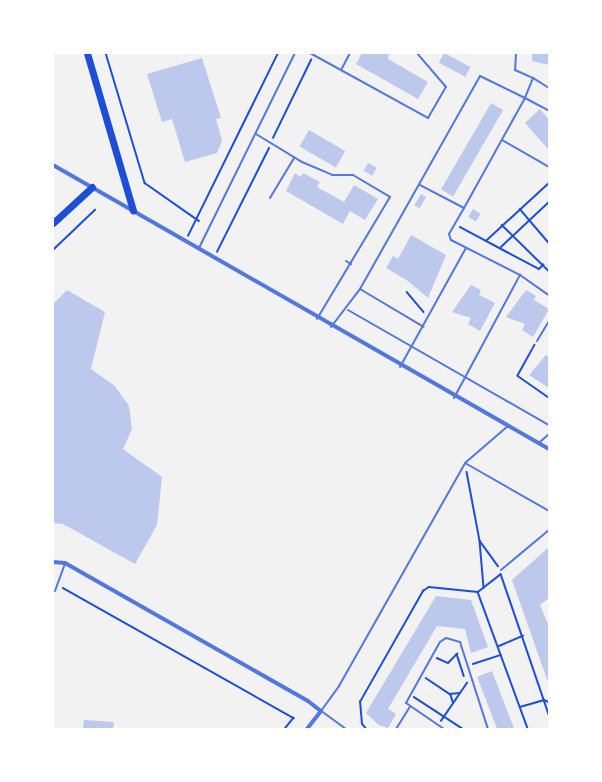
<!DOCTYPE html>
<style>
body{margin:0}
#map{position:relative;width:602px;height:782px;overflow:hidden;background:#f2f2f2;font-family:"Sofia Sans Condensed",sans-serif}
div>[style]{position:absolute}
.building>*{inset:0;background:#bdc9ec;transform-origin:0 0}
.path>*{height:1.5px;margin:-0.75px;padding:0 0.75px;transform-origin:0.75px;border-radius:0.75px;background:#1d4ed8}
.service>*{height:2px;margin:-1px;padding:0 1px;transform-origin:1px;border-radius:1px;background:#5277de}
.minor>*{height:4px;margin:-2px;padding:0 2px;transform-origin:2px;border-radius:2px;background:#5277de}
.primary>*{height:7px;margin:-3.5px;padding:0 3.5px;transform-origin:3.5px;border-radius:3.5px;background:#1d4ed8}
span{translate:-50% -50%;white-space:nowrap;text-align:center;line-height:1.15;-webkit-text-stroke:3px #fff;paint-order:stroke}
.frame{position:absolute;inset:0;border:54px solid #fff;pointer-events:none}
</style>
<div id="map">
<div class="building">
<div style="clip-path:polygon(362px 53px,389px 53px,388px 59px,428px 82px,418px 99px,356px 64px)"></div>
<div style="left:444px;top:53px;width:30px;height:11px;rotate:28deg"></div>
<div style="clip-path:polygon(532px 53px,549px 53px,549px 65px,532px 61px)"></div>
<div style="clip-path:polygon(202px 58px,221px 118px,216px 119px,222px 141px,217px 153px,185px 162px,172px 119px,162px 122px,147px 74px)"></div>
<div style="left:491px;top:103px;width:14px;height:100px;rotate:30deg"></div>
<div style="clip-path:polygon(540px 109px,549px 120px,548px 149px,525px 123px)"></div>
<div style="left:309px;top:130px;width:42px;height:19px;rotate:30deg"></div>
<div style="left:368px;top:163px;width:10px;height:9px;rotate:29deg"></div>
<div style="clip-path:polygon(295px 173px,301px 177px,303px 173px,320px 182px,317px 187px,344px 202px,354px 185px,378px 199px,365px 220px,350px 211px,343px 224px,286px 191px)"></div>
<div style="left:421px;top:194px;width:6px;height:13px;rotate:31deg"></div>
<div style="left:473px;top:209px;width:9px;height:9px;rotate:32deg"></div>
<div style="clip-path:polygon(411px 235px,446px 255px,428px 298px,408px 281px,386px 268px,393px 256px,398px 259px)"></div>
<div style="clip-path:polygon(471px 285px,481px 290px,479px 295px,495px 303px,480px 331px,468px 324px,471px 318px,452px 312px)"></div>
<div style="clip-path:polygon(67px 290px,105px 312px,91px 369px,115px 386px,129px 406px,132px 429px,123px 449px,162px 477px,157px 525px,135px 564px,63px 524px,53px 523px,53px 304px)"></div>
<div style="clip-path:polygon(526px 290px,536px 296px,534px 300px,549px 309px,533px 337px,522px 330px,525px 324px,506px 317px)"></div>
<div style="clip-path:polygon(546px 355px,549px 356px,549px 388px,529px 375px)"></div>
<div style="clip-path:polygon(549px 547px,549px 598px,540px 605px,549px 627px,549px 685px,512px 580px)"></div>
<div style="clip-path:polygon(436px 596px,471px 600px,488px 647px,471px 653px,465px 629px,437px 626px,388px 709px,396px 714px,388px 728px,379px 725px,366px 713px)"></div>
<div style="left:492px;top:671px;width:62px;height:16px;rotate:69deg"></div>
<div style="clip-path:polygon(84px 720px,114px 722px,113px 729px,83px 729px)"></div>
</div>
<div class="path">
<div style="left:106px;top:53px;width:136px;rotate:73.3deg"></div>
<div style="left:145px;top:183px;width:66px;rotate:35.1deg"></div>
<div style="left:273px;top:138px;width:87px;rotate:-64deg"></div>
<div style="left:520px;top:209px;width:45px;rotate:49.5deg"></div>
<div style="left:502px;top:225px;width:66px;rotate:44.4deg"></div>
<div style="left:460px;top:227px;width:89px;rotate:28deg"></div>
<div style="left:539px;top:269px;width:6px;rotate:-45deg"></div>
<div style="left:188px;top:236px;width:204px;rotate:-63.8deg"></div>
<div style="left:487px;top:240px;width:84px;rotate:-42.6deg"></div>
<div style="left:501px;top:247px;width:66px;rotate:-43.2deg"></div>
<div style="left:53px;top:250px;width:58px;rotate:-43.6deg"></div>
<div style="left:217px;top:252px;width:116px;rotate:-63.4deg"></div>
<div style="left:407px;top:292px;width:26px;rotate:50deg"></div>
<div style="left:535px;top:345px;width:35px;rotate:119deg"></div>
<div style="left:518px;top:376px;width:38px;rotate:35deg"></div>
<div style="left:467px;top:472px;width:70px;rotate:79.3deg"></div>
<div style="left:480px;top:541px;width:47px;rotate:85.1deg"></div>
<div style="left:480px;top:541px;width:31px;rotate:54deg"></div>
<div style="left:501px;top:574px;width:148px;rotate:71.1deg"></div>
<div style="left:63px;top:588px;width:265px;rotate:29.4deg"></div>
<div style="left:294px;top:718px;width:14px;rotate:129deg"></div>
<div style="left:478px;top:592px;width:28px;rotate:-38deg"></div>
<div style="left:499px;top:646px;width:26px;rotate:-23deg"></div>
<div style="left:437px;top:658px;width:12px;rotate:24deg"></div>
<div style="left:448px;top:663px;width:13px;rotate:-45deg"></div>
<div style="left:457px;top:654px;width:23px;rotate:72deg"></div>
<div style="left:473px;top:664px;width:29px;rotate:-18deg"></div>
<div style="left:426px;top:678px;width:29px;rotate:34deg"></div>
<div style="left:414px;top:697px;width:59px;rotate:33.1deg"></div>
<div style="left:453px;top:703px;width:9px;rotate:-108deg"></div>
<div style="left:450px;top:694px;width:9px;rotate:-6deg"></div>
<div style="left:520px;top:707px;width:25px;rotate:-16deg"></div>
<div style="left:544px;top:700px;width:5px;rotate:22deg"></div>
<div style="left:441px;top:721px;width:46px;rotate:-55.6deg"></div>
<div style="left:366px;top:729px;width:6px;rotate:-129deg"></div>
<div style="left:362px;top:724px;width:22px;rotate:-95deg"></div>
<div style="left:360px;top:702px;width:128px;rotate:-60.4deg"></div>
<div style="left:423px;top:591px;width:7px;rotate:-34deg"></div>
<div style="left:429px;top:587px;width:49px;rotate:5.8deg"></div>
<div style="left:478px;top:592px;width:146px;rotate:69.9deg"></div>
</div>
<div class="service">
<div style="left:310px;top:53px;width:135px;rotate:28.8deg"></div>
<div style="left:428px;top:118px;width:36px;rotate:-60deg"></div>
<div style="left:446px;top:87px;width:45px;rotate:-130.5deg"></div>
<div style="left:516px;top:53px;width:17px;rotate:93deg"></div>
<div style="left:515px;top:70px;width:20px;rotate:24deg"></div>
<div style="left:341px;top:70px;width:19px;rotate:-62deg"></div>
<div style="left:549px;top:88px;width:19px;rotate:-148deg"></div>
<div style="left:533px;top:78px;width:22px;rotate:112deg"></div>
<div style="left:525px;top:98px;width:27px;rotate:28deg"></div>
<div style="left:256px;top:134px;width:54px;rotate:31.3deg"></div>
<div style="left:302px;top:162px;width:33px;rotate:23deg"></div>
<div style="left:332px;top:175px;width:21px"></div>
<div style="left:353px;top:175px;width:43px;rotate:30.7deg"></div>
<div style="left:390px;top:197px;width:142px;rotate:120.9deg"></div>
<div style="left:502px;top:140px;width:54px;rotate:29.9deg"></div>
<div style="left:270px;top:198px;width:47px;rotate:-59deg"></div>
<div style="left:464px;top:208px;width:30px;rotate:120deg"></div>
<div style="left:449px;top:234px;width:6px;rotate:72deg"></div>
<div style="left:451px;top:240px;width:77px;rotate:26.9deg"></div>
<div style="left:520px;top:275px;width:35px;rotate:35deg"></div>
<div style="left:199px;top:248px;width:217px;rotate:-63.8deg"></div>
<div style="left:346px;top:261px;width:6px;rotate:31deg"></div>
<div style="left:360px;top:289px;width:74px;rotate:30.7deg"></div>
<div style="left:348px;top:310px;width:232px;rotate:29.8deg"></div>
<div style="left:331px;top:327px;width:48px;rotate:-52.7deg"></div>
<div style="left:360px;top:289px;width:244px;rotate:-60.6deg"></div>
<div style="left:480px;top:76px;width:50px;rotate:26.1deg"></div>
<div style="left:525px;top:98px;width:126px;rotate:119deg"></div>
<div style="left:464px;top:208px;width:50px;rotate:-152.4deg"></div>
<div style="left:537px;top:341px;width:23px;rotate:-59deg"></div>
<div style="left:400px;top:367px;width:136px;rotate:-61deg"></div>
<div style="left:454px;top:398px;width:140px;rotate:-61.8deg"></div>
<div style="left:540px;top:442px;width:12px;rotate:-42deg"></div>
<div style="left:465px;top:463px;width:97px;rotate:29.7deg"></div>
<div style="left:501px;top:570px;width:62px;rotate:-39.8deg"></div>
<div style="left:55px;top:591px;width:29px;rotate:-70deg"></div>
<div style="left:346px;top:729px;width:31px;rotate:-144deg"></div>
<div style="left:321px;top:711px;width:31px;rotate:-54deg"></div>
<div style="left:339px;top:686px;width:256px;rotate:-60.5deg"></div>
<div style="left:465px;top:463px;width:57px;rotate:-40.7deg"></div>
<div style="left:396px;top:729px;width:26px;rotate:-58deg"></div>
<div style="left:444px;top:729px;width:46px;rotate:-145.6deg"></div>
<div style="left:406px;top:703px;width:70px;rotate:-60.9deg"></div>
<div style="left:440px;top:642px;width:7px;rotate:-34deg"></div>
<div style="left:446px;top:638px;width:15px;rotate:16deg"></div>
<div style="left:460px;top:642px;width:91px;rotate:72.2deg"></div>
</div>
<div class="minor">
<div style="left:53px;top:165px;width:572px;rotate:29.79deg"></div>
<div style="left:53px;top:562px;width:12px;rotate:5deg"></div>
<div style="left:65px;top:563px;width:279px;rotate:29.6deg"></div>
<div style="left:308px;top:701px;width:16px;rotate:38deg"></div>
<div style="left:321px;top:711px;width:23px;rotate:128deg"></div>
</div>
<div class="primary">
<div style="left:87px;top:53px;width:164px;rotate:73.7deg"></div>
<div style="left:53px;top:223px;width:53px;rotate:-42.7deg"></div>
</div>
<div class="frame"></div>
</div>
